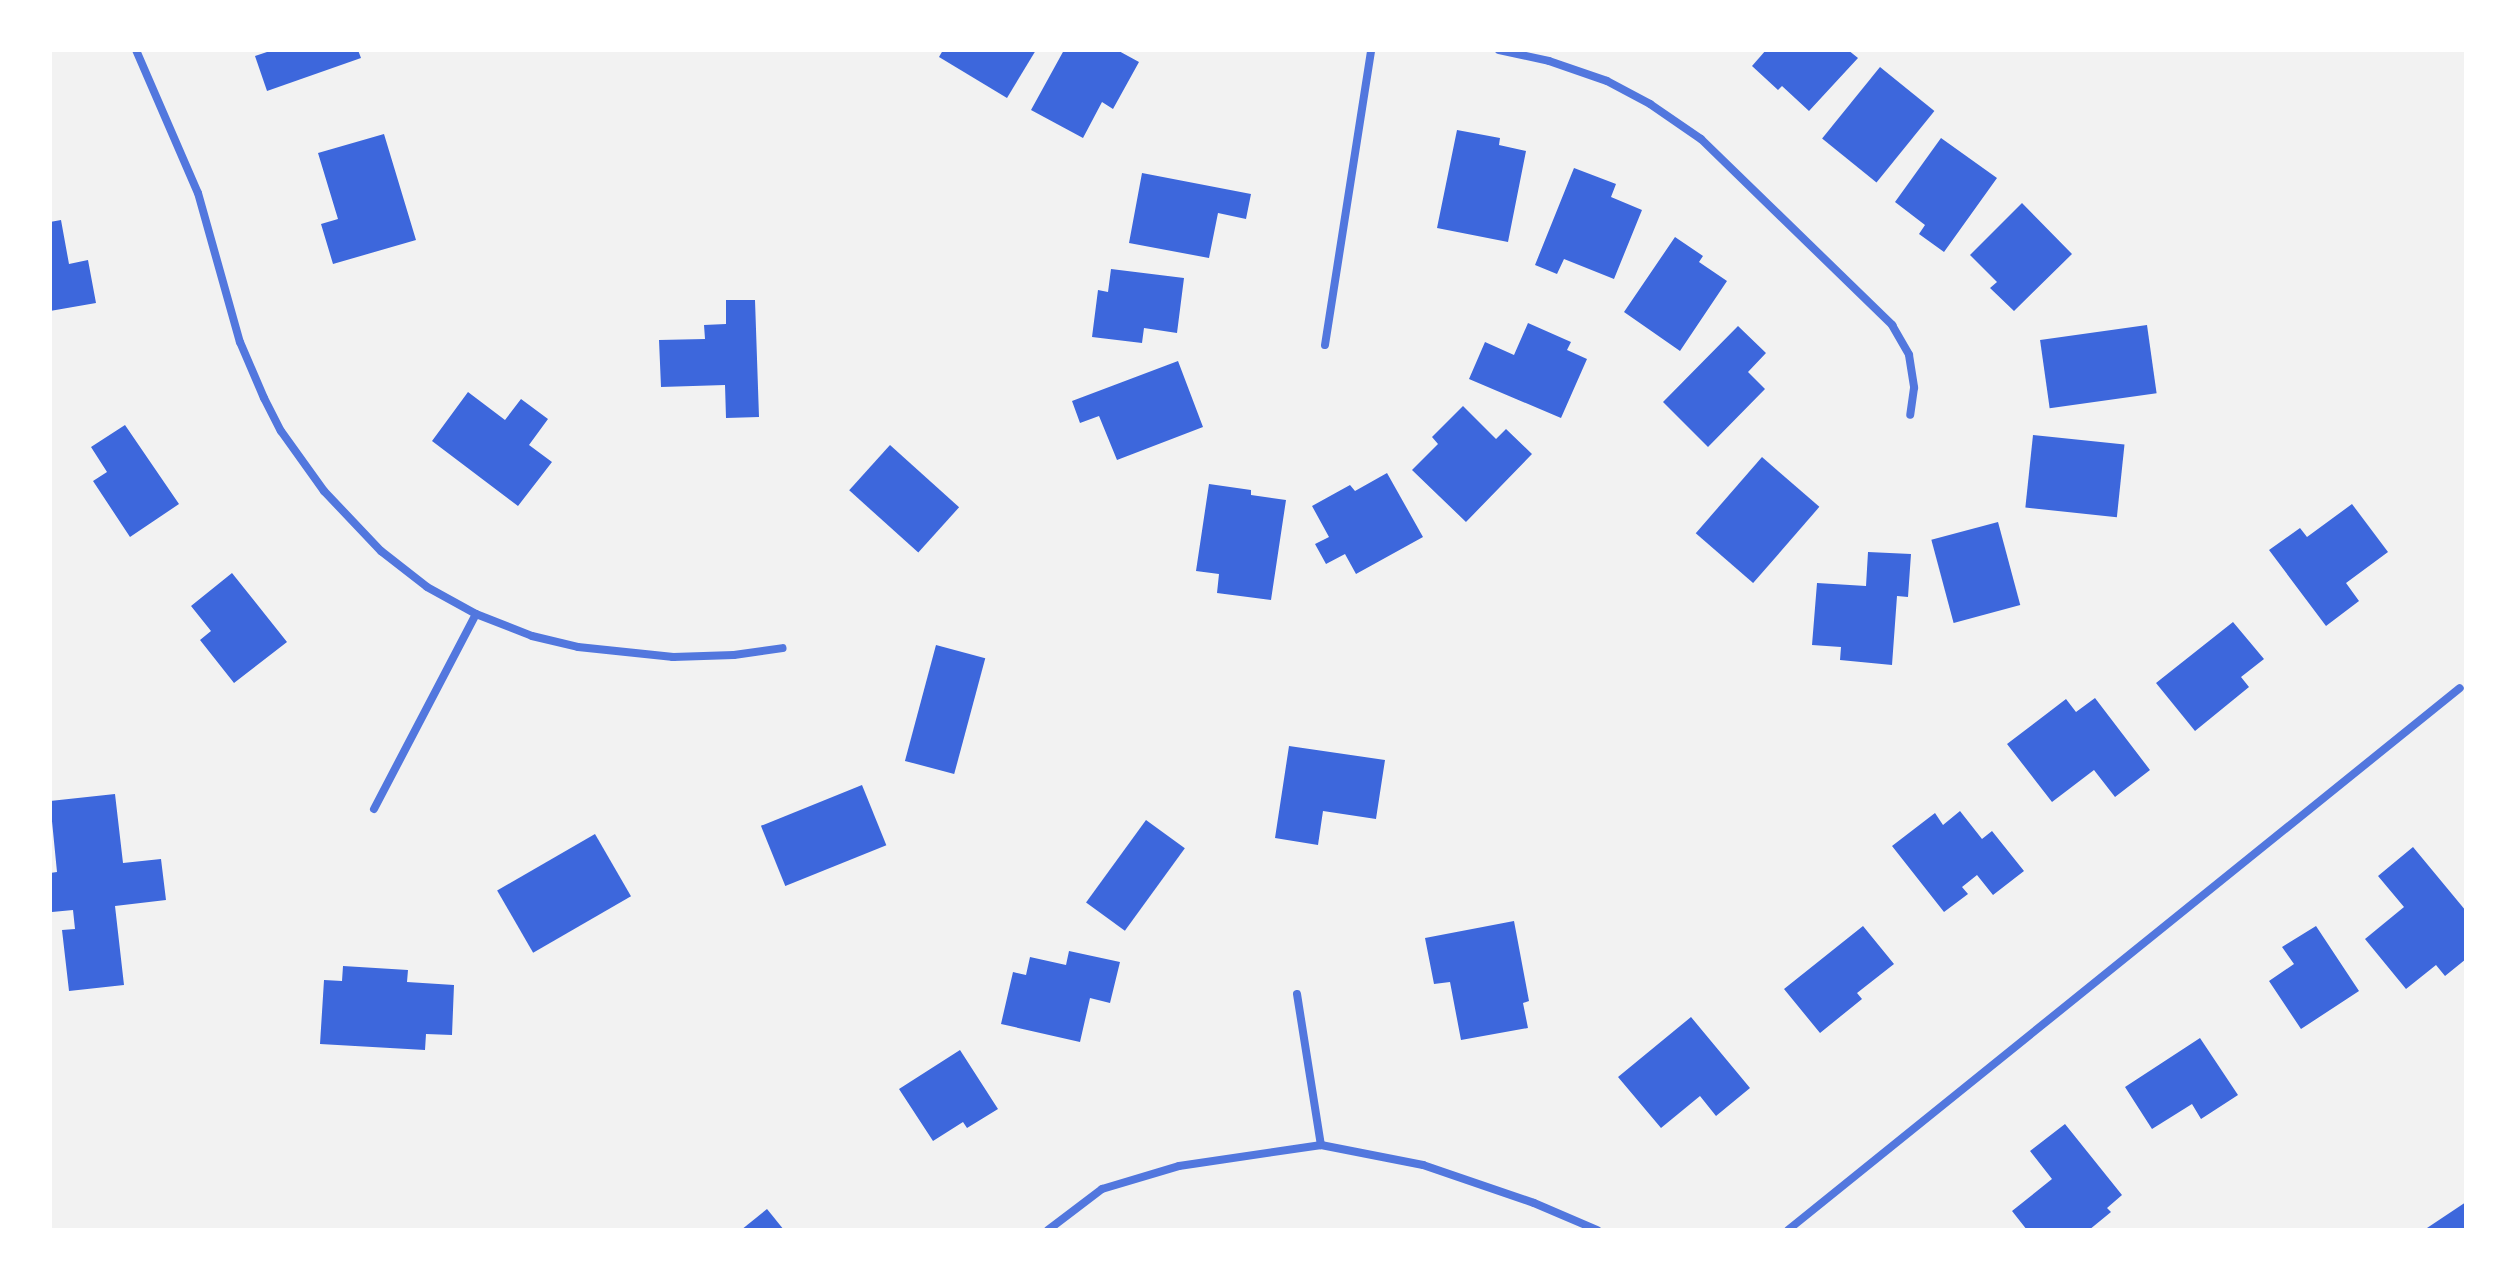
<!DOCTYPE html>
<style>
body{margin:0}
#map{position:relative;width:2516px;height:1280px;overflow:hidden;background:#f2f2f2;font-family:Lato,sans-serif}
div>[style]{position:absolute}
.building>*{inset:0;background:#3d67dc;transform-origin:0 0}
.minor>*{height:8px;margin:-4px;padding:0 4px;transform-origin:4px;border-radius:4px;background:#5277de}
span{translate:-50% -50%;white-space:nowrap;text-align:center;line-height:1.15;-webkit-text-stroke:8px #fff;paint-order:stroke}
.frame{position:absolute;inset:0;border:52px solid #fff;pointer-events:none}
</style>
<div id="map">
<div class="building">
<div style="clip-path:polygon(273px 50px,358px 50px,361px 58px,267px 91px,255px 56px)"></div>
<div style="clip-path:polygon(943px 50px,1036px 50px,1007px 98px,939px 57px)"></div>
<div style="clip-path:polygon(1064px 50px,1117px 50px,1139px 62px,1113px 109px,1102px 102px,1083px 138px,1031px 110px)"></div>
<div style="clip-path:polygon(1766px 50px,1848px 50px,1858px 58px,1809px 111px,1782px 86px,1778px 90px,1752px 66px)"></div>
<div style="left:1880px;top:67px;width:70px;height:92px;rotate:39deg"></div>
<div style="clip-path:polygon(1457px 130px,1500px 138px,1499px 145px,1526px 151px,1508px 242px,1437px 228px)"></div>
<div style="clip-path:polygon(384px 134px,416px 240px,333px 264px,321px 224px,338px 219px,318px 153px)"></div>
<div style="clip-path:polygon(1941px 138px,1997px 178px,1944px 252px,1919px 234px,1925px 225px,1895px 202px)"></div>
<div style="clip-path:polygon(1574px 168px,1616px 184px,1611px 197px,1642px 210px,1614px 279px,1564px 259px,1557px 274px,1535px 265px)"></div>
<div style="clip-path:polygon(1142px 173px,1251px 194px,1246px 219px,1218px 213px,1209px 258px,1129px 243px)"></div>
<div style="clip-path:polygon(2022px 203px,2072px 254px,2014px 311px,1990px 288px,1997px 282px,1970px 255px)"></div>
<div style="clip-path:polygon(61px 220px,69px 264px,88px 260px,96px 303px,50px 311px,50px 222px)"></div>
<div style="clip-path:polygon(1675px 237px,1703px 256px,1699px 262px,1727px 281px,1680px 351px,1624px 312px)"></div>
<div style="clip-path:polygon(1111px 269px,1184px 278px,1177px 333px,1144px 328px,1142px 343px,1092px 337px,1098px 290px,1108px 292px)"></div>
<div style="clip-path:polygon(726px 300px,755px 300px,759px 417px,726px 418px,725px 385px,661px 387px,659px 340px,705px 339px,704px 325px,726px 324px)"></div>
<div style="clip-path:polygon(1528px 323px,1571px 342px,1567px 350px,1587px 359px,1561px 418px,1469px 379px,1485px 342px,1514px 355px)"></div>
<div style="left:2147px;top:325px;width:69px;height:108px;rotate:82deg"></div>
<div style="clip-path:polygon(1738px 326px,1766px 353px,1748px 372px,1765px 389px,1708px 447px,1663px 402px)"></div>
<div style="clip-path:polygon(1178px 361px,1203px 427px,1117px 460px,1099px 416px,1080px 423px,1072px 401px)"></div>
<div style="clip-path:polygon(468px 392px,505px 420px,521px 399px,548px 419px,529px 445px,552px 462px,518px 506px,432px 441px)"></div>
<div style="clip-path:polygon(1463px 406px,1496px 439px,1506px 429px,1532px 454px,1466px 522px,1412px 470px,1438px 444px,1432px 437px)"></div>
<div style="clip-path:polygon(125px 425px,179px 504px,130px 537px,93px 481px,107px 472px,91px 447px)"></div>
<div style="left:2033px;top:435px;width:92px;height:73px;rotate:6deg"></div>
<div style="left:890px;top:445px;width:93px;height:61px;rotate:42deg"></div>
<div style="left:1762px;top:457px;width:76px;height:101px;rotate:41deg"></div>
<div style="clip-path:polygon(1387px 473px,1423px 537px,1356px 574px,1345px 554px,1326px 564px,1315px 544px,1329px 537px,1312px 506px,1350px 485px,1355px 491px)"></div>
<div style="clip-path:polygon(1209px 484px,1251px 490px,1251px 495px,1286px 500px,1271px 600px,1217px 593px,1219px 574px,1196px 571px)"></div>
<div style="clip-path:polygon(2352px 504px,2388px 552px,2346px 583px,2359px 601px,2326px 626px,2269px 550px,2300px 528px,2307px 537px)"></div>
<div style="left:1998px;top:522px;width:86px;height:69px;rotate:75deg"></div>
<div style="clip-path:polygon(1868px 552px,1911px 554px,1908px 597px,1897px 596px,1892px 665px,1840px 660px,1841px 647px,1812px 645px,1817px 583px,1866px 586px)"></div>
<div style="clip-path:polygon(232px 573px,287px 642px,234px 683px,200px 640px,211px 631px,191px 606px)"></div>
<div style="clip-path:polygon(2233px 622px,2264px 659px,2241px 677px,2249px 687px,2195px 731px,2156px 683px)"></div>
<div style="left:936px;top:645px;width:51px;height:120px;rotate:15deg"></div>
<div style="clip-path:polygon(2095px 698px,2150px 770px,2115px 797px,2094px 770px,2052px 802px,2007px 744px,2066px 699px,2076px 712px)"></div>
<div style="clip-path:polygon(1289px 746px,1385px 760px,1376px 819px,1323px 811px,1318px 845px,1275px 838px)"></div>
<div style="left:862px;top:785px;width:65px;height:109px;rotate:68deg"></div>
<div style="clip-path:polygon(115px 794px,123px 863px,161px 859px,166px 900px,115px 906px,124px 985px,69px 991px,62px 930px,75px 929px,73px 910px,52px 912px,50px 873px,57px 872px,50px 801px)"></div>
<div style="clip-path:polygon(1960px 811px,1982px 839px,1992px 831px,2024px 871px,1993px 895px,1977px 875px,1962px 887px,1968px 894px,1944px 912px,1892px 846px,1935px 813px,1943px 825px)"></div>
<div style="left:1146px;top:820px;width:48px;height:102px;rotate:36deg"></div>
<div style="left:595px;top:834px;width:72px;height:113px;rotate:60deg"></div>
<div style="clip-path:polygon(2413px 847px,2466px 911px,2466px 959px,2445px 976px,2436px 965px,2406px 989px,2365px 939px,2404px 907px,2378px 876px)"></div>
<div style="clip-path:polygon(1514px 921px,1529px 1001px,1523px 1003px,1528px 1028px,1461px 1040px,1450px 982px,1434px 984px,1425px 938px)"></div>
<div style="clip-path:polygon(1863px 926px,1894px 964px,1857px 993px,1862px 999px,1820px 1033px,1784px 989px)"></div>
<div style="clip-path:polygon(2316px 926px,2359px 991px,2301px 1029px,2269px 981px,2294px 964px,2282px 947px)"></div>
<div style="clip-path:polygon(1069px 951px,1120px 962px,1110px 1003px,1090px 998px,1080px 1042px,1001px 1024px,1013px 972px,1026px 975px,1030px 957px,1066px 965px)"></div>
<div style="clip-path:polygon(343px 966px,408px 970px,407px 982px,454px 985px,452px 1035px,426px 1034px,425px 1050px,320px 1044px,324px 980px,342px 981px)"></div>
<div style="clip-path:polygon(1691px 1017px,1750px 1088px,1716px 1116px,1700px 1096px,1661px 1128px,1618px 1077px)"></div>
<div style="clip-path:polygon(2200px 1038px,2238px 1095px,2201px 1119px,2192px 1104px,2152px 1129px,2125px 1087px)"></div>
<div style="clip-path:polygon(960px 1050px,998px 1109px,967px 1128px,963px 1122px,933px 1141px,899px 1089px)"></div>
<div style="clip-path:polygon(2065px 1124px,2122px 1195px,2107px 1208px,2111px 1212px,2089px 1230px,2027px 1230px,2012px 1211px,2052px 1179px,2030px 1151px)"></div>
<div style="clip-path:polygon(2466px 1202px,2466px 1230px,2424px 1230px)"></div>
<div style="clip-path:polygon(767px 1209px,784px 1230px,741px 1230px)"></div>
</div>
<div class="minor">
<div style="left:136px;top:50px;width:156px;rotate:66.6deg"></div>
<div style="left:198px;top:193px;width:155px;rotate:74.3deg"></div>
<div style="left:240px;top:342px;width:61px;rotate:66.8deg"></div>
<div style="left:264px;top:398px;width:37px;rotate:63deg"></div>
<div style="left:281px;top:431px;width:74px;rotate:54.4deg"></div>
<div style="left:324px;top:491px;width:83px;rotate:46.5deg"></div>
<div style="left:381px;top:551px;width:58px;rotate:38deg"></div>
<div style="left:427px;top:587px;width:56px;rotate:28.9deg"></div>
<div style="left:476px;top:614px;width:60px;rotate:21.4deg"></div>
<div style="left:532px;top:636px;width:47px;rotate:13.4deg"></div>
<div style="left:578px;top:647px;width:96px;rotate:6deg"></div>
<div style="left:673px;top:657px;width:61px;rotate:-1.9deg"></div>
<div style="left:734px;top:655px;width:49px;rotate:-8.1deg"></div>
<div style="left:1499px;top:50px;width:51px;rotate:12.4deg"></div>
<div style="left:1549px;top:61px;width:61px;rotate:19deg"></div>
<div style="left:1607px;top:81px;width:49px;rotate:28.1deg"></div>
<div style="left:1650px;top:104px;width:62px;rotate:34.5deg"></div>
<div style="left:1701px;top:139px;width:267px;rotate:44.2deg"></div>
<div style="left:1892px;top:325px;width:34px;rotate:60deg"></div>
<div style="left:1909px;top:355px;width:33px;rotate:81deg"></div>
<div style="left:1914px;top:388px;width:27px;rotate:98deg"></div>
<div style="left:1325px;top:345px;width:299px;rotate:-81.1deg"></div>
<div style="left:374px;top:809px;width:220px;rotate:-62.4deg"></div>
<div style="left:1297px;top:994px;width:153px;rotate:81deg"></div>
<div style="left:1048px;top:1230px;width:68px;rotate:-37.2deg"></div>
<div style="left:1102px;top:1189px;width:80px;rotate:-16.6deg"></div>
<div style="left:1179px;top:1166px;width:144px;rotate:-8.4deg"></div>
<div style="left:1321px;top:1145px;width:104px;rotate:11.1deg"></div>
<div style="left:1423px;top:1165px;width:117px;rotate:18.9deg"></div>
<div style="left:1534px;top:1203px;width:69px;rotate:23.2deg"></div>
<div style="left:1788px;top:1230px;width:863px;rotate:-38.89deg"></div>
</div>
<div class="frame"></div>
</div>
